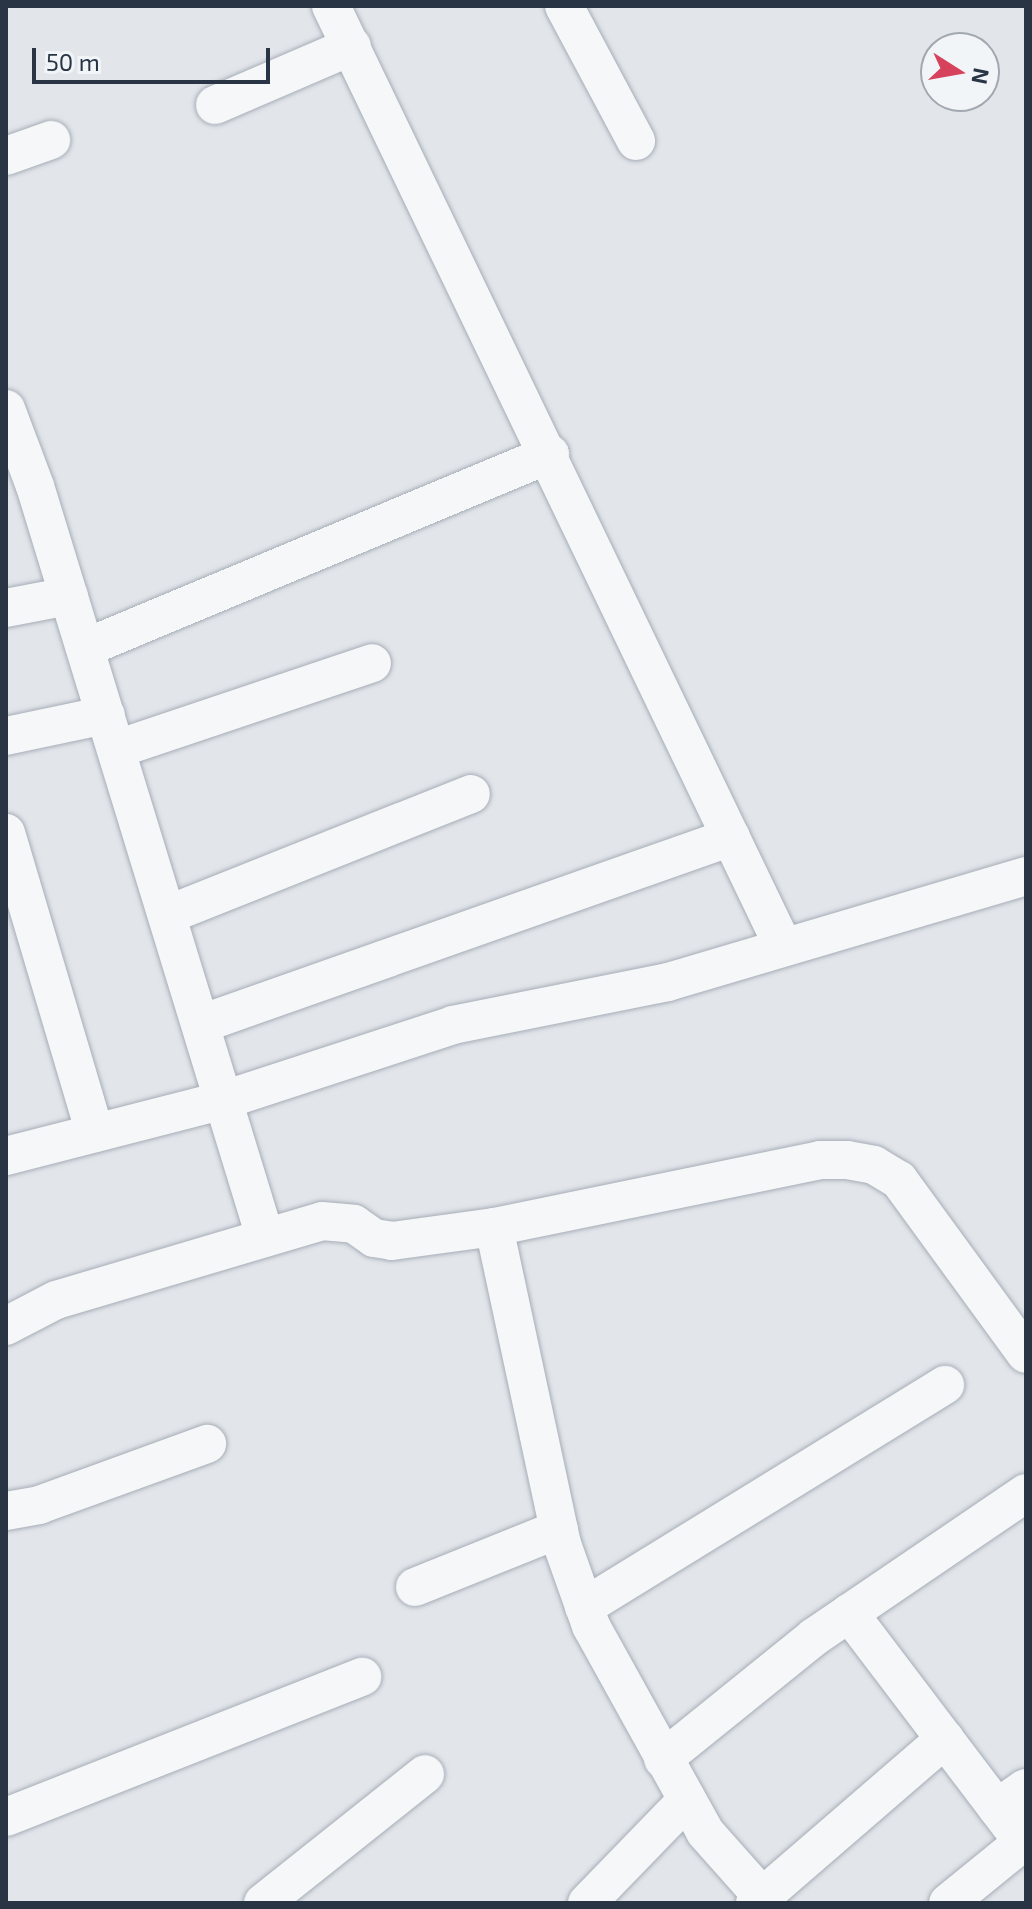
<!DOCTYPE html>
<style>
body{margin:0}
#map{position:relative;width:1032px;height:1909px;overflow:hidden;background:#e2e6eb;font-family:"Exo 2",sans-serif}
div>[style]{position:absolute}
.roads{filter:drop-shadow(0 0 2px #a7adb6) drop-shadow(0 0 2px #a7adb6)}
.minor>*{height:38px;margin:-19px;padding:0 19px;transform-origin:19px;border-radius:19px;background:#f6f7f9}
span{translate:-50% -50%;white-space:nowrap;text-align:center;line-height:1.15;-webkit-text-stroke:6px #f2f5f8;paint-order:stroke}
.frame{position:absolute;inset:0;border:8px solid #293445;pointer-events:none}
.north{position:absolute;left:920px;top:32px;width:80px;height:80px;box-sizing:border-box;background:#f2f5f8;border:2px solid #a2a8b0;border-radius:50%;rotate:101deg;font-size:22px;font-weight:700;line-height:32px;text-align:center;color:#293445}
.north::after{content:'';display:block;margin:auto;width:28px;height:36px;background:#d6415b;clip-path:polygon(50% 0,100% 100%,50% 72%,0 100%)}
.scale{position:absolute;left:32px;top:48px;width:238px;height:36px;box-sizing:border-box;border:4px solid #293445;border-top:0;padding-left:10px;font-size:24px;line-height:28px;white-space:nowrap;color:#293445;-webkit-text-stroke:6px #f2f5f8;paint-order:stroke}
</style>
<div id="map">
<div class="roads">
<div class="minor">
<div style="left:331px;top:6px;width:1043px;rotate:64.32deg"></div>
<div style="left:564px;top:6px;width:153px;rotate:61.9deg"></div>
<div style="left:215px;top:105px;width:149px;rotate:-23.3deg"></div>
<div style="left:6px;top:156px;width:48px;rotate:-19.6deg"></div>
<div style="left:6px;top:409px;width:82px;rotate:69.4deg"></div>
<div style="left:35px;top:486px;width:785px;rotate:72.97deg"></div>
<div style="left:6px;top:608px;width:64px;rotate:-10.8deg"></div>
<div style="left:85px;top:648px;width:504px;rotate:-22.65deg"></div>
<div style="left:6px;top:736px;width:102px;rotate:-11.9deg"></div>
<div style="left:117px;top:749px;width:269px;rotate:-18.6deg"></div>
<div style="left:6px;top:833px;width:313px;rotate:73.5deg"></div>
<div style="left:167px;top:915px;width:327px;rotate:-21.7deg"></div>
<div style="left:201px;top:1024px;width:562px;rotate:-19.43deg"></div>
<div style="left:6px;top:1156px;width:225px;rotate:-14.4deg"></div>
<div style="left:224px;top:1100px;width:241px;rotate:-18.1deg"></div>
<div style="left:453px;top:1025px;width:219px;rotate:-11.3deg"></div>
<div style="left:668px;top:982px;width:373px;rotate:-16.5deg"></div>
<div style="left:494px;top:1227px;width:324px;rotate:77.9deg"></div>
<div style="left:562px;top:1544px;width:87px;rotate:70.5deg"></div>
<div style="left:591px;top:1626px;width:235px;rotate:61deg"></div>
<div style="left:705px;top:1832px;width:95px;rotate:48.4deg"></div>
<div style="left:6px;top:1326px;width:56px;rotate:-27.5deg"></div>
<div style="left:56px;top:1300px;width:277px;rotate:-16.5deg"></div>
<div style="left:322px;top:1221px;width:32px;rotate:5deg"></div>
<div style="left:354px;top:1224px;width:24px;rotate:35deg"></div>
<div style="left:374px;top:1238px;width:18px;rotate:9deg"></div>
<div style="left:392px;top:1241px;width:103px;rotate:-7.8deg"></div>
<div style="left:494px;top:1227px;width:333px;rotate:-11.6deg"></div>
<div style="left:820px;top:1160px;width:27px"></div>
<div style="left:847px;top:1160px;width:27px;rotate:10deg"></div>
<div style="left:874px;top:1165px;width:29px;rotate:31deg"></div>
<div style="left:899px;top:1180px;width:215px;rotate:53.9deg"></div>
<div style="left:6px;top:1511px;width:34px;rotate:-10deg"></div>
<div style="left:39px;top:1505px;width:179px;rotate:-20deg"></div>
<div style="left:415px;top:1587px;width:155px;rotate:-21.9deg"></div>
<div style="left:584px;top:1607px;width:424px;rotate:-31.6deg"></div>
<div style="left:849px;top:1613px;width:293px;rotate:52.8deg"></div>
<div style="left:663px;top:1759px;width:194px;rotate:-38.9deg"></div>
<div style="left:814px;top:1637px;width:256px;rotate:-34.2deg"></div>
<div style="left:997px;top:1808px;width:35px;rotate:-35deg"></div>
<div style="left:6px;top:1817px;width:383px;rotate:-21.5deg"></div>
<div style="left:263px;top:1903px;width:207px;rotate:-38.5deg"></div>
<div style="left:587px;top:1903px;width:142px;rotate:-45.9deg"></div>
<div style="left:755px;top:1903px;width:251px;rotate:-40.8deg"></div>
<div style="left:948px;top:1903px;width:97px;rotate:-39.1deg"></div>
</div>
</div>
<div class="frame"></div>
<div class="north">N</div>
<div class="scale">50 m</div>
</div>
